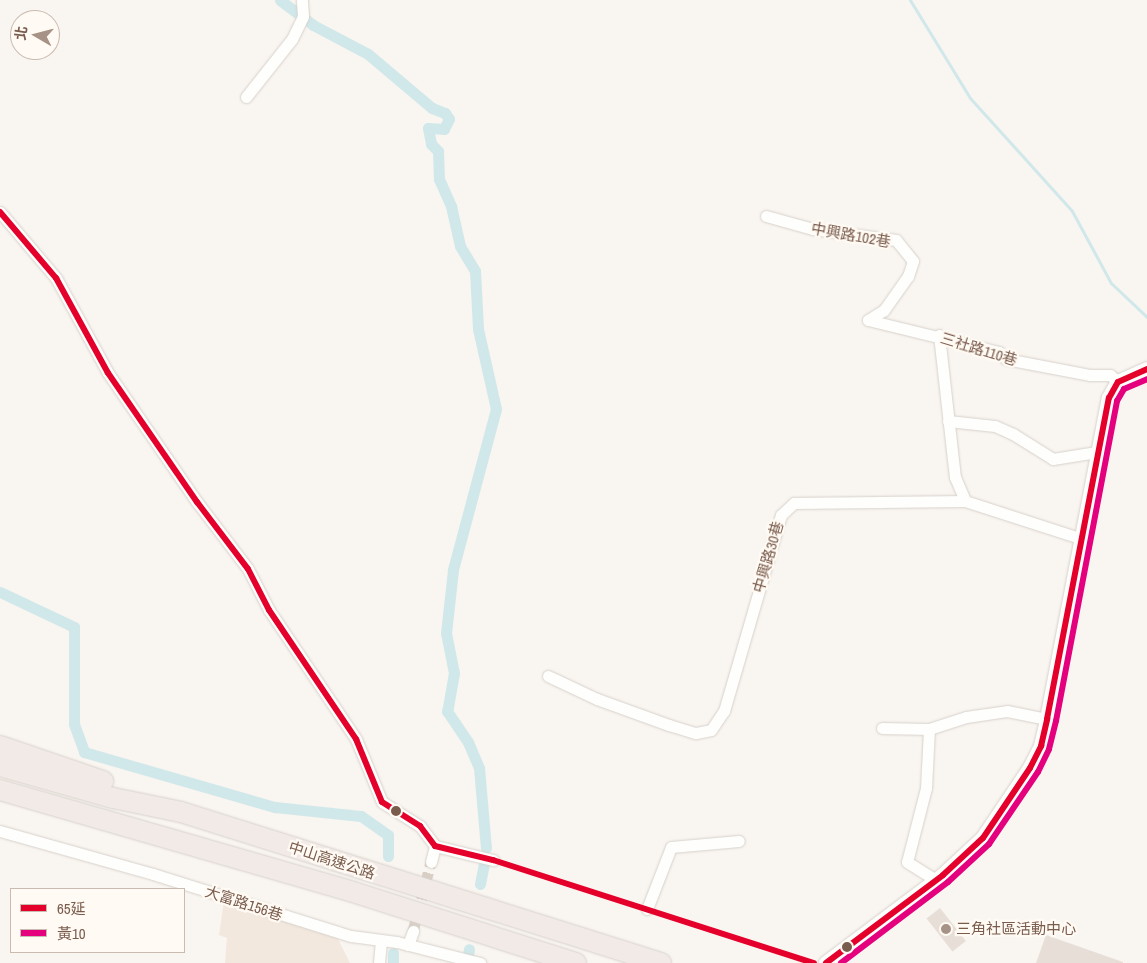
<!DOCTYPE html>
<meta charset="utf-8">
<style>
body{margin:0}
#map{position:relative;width:1147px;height:963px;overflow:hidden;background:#f9f5f0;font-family:"Archivo Narrow","Noto Sans TC",sans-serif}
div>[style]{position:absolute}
.residential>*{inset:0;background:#f2e8de}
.stream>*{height:3px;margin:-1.5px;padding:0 1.5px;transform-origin:1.5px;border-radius:1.5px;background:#d0e8ea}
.canal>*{height:11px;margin:-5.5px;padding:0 5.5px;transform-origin:5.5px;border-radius:5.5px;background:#d0e8ea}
.building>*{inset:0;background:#e6ded7;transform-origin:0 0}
.minor-tunnel>*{height:11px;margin-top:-5.5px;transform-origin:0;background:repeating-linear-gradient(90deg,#d9cfc7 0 11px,transparent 0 16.5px)}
.roads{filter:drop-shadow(0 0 1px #d7d1cb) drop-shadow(0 0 1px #d7d1cb)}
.minor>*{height:11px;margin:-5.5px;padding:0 5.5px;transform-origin:5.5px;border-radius:5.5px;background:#fefefd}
.tertiary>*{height:14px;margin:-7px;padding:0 7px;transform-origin:7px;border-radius:7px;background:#fefefd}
.motorway>*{height:20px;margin:-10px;padding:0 10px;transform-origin:10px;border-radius:10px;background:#f2eae7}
.bus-1>*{height:6px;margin:-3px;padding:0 3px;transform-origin:3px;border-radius:3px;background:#e4002b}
.bus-2>*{height:6px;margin:-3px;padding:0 3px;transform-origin:3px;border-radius:3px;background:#e5007d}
.dots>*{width:14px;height:14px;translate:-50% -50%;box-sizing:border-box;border:2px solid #fffaf3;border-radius:50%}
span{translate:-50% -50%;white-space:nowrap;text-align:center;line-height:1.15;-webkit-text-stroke:4.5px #fffaf3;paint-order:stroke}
.street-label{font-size:15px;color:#7a5c4d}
.poi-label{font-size:15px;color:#7a5c4d}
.left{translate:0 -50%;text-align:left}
.legend{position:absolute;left:10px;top:888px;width:175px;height:65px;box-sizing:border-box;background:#fffaf3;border:1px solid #cabbb1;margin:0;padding:6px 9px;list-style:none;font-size:15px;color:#7a5c4d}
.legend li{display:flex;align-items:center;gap:10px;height:25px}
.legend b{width:25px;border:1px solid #cabbb1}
.north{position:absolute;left:10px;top:10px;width:50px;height:50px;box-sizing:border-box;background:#fffaf3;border:1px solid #cabbb1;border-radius:50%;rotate:278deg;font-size:14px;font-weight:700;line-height:20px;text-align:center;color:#7a5c4d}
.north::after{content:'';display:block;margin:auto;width:18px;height:22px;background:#a69286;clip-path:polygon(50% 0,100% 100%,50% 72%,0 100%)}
</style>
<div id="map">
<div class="residential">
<div style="clip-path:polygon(225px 894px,316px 922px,338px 939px,350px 963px,225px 963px,227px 938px,219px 935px)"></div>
</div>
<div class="stream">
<div style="left:910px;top:0;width:115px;rotate:58.5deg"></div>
<div style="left:970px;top:98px;width:152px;rotate:47.9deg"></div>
<div style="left:1072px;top:211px;width:82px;rotate:61.6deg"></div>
<div style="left:1111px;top:283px;width:50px;rotate:43.4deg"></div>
</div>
<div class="canal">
<div style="left:280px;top:0;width:41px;rotate:37.1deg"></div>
<div style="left:313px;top:25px;width:62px;rotate:27.8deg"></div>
<div style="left:368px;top:54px;width:84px;rotate:40.2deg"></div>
<div style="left:432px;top:108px;width:14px;rotate:21deg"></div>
<div style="left:445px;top:113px;width:7px;rotate:56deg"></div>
<div style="left:449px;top:119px;width:11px;rotate:117deg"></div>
<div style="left:444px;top:129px;width:16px;rotate:-176deg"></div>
<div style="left:428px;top:128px;width:16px;rotate:79deg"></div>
<div style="left:431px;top:144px;width:10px;rotate:45deg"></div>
<div style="left:438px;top:151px;width:28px;rotate:88deg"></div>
<div style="left:439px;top:179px;width:30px;rotate:66deg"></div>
<div style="left:451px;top:206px;width:41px;rotate:77.3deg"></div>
<div style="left:460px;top:246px;width:29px;rotate:59deg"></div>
<div style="left:475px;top:271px;width:58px;rotate:87deg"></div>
<div style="left:478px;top:329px;width:82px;rotate:77.3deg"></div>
<div style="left:496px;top:409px;width:167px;rotate:105deg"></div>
<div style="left:453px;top:570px;width:63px;rotate:96.3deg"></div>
<div style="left:446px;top:633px;width:41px;rotate:78.7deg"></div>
<div style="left:454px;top:673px;width:39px;rotate:100deg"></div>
<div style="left:447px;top:711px;width:37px;rotate:56deg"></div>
<div style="left:468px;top:742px;width:28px;rotate:67deg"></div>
<div style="left:479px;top:768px;width:80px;rotate:85deg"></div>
<div style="left:0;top:592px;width:82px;rotate:25.3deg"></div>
<div style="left:74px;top:627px;width:97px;rotate:90deg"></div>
<div style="left:74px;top:724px;width:30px;rotate:70deg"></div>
<div style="left:84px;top:752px;width:199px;rotate:16.1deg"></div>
<div style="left:275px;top:807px;width:86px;rotate:6deg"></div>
<div style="left:361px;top:816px;width:33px;rotate:35deg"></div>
<div style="left:388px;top:835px;width:21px;rotate:90deg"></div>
<div style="left:480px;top:884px;width:20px;rotate:-79deg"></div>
<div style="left:393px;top:953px;width:10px;rotate:90deg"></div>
<div style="left:467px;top:963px;width:14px;rotate:-82deg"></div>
</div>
<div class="building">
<div style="left:940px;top:908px;width:42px;height:17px;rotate:52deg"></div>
<div style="clip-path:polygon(1046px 935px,1123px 962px,1123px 963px,1036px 963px)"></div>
</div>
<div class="minor-tunnel">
<div style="left:413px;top:931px;width:71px;rotate:-75.4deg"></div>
</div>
<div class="roads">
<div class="minor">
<div style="left:246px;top:97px;width:74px;rotate:-51.6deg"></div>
<div style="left:292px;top:39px;width:25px;rotate:-64deg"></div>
<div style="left:303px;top:16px;width:16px;rotate:-94deg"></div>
<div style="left:0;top:212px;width:87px;rotate:49.7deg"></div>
<div style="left:56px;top:278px;width:108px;rotate:61.3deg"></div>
<div style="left:108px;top:373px;width:157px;rotate:55.4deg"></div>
<div style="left:197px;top:502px;width:84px;rotate:52.7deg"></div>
<div style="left:248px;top:569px;width:46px;rotate:62.9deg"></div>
<div style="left:269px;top:610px;width:156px;rotate:56deg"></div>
<div style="left:356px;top:739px;width:68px;rotate:67.6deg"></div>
<div style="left:382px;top:802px;width:45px;rotate:32.3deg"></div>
<div style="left:420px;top:826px;width:25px;rotate:53deg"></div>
<div style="left:435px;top:846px;width:60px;rotate:13.6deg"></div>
<div style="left:766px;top:216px;width:49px;rotate:15.5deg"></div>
<div style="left:813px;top:229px;width:84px;rotate:7.5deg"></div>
<div style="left:896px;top:240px;width:27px;rotate:51deg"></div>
<div style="left:913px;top:261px;width:16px;rotate:108deg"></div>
<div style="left:908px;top:276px;width:42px;rotate:125.2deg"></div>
<div style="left:884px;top:310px;width:19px;rotate:148deg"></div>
<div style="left:868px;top:320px;width:135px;rotate:13.7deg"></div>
<div style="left:999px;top:352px;width:10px;rotate:45deg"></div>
<div style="left:1006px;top:359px;width:86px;rotate:10.8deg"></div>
<div style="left:1090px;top:375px;width:20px"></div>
<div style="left:1110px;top:375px;width:11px;rotate:41deg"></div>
<div style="left:939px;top:335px;width:143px;rotate:83.6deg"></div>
<div style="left:955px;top:477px;width:26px;rotate:67deg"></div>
<div style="left:948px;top:421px;width:47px;rotate:6.1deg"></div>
<div style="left:995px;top:426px;width:20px;rotate:24deg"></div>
<div style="left:1013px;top:434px;width:47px;rotate:32deg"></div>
<div style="left:1053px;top:459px;width:44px;rotate:-9.2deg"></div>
<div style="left:548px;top:676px;width:54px;rotate:25.1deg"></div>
<div style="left:597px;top:699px;width:77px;rotate:19.9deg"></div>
<div style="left:669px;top:725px;width:28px;rotate:17deg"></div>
<div style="left:696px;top:733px;width:15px;rotate:-11deg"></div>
<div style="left:711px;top:730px;width:23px;rotate:-56deg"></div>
<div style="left:724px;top:711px;width:204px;rotate:-73.8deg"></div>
<div style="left:781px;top:515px;width:18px;rotate:-43deg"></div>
<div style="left:794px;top:503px;width:171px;rotate:-0.7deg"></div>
<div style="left:965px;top:501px;width:124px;rotate:17.9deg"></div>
<div style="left:882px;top:728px;width:47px;rotate:1.2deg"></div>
<div style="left:929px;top:729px;width:59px;rotate:92.9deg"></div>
<div style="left:926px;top:788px;width:76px;rotate:104.4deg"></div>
<div style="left:907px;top:862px;width:34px;rotate:32deg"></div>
<div style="left:929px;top:729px;width:39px;rotate:-18deg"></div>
<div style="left:966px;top:717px;width:41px;rotate:-8.3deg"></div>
<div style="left:1007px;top:711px;width:41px;rotate:11.3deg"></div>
<div style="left:0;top:831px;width:159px;rotate:15.7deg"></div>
<div style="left:153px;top:874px;width:207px;rotate:17.4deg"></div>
<div style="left:351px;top:936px;width:46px;rotate:7.4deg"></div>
<div style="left:397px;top:942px;width:86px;rotate:14.2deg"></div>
<div style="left:431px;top:862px;width:16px;rotate:-76deg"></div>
<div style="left:647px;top:909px;width:66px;rotate:-68.8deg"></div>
<div style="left:671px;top:847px;width:68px;rotate:-5deg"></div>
<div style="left:408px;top:945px;width:15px;rotate:-70deg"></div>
<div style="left:379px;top:963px;width:22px;rotate:-85deg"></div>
</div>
<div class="tertiary">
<div style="left:826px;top:963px;width:146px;rotate:-36.9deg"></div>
<div style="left:943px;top:875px;width:54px;rotate:-42.8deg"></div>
<div style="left:983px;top:838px;width:84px;rotate:-56.1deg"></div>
<div style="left:1030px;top:768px;width:25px;rotate:-63deg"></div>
<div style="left:1041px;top:746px;width:28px;rotate:-77deg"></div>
<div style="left:1047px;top:719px;width:327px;rotate:-79.1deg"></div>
<div style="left:1109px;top:398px;width:18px;rotate:-61deg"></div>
<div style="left:1118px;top:382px;width:32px;rotate:-24deg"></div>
</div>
<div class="motorway">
<div style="left:0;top:746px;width:109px;rotate:18.8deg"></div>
<div style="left:0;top:766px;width:117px;rotate:15.8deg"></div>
<div style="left:113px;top:798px;width:69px;rotate:11.6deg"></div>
<div style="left:181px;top:812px;width:503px;rotate:17.46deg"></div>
<div style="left:0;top:790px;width:364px;rotate:16.1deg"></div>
<div style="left:350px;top:891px;width:237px;rotate:17.7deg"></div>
</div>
</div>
<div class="bus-1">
<div style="left:0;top:212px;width:87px;rotate:49.7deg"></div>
<div style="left:56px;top:278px;width:108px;rotate:61.3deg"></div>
<div style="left:108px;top:373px;width:157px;rotate:55.4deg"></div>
<div style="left:197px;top:502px;width:84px;rotate:52.7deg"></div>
<div style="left:248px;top:569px;width:46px;rotate:62.9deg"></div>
<div style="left:269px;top:610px;width:156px;rotate:56deg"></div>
<div style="left:356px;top:739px;width:68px;rotate:67.6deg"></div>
<div style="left:382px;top:802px;width:45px;rotate:32.3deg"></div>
<div style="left:420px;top:826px;width:25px;rotate:53deg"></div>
<div style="left:435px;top:846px;width:60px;rotate:13.6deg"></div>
<div style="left:493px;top:860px;width:337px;rotate:17.8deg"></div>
<div style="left:826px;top:963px;width:146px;rotate:-36.9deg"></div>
<div style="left:943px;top:875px;width:54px;rotate:-42.8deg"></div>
<div style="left:983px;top:838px;width:84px;rotate:-56.1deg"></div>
<div style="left:1030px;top:768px;width:25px;rotate:-63deg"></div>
<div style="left:1041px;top:746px;width:28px;rotate:-77deg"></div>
<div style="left:1047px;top:719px;width:327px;rotate:-79.1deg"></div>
<div style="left:1109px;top:398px;width:18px;rotate:-61deg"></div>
<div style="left:1118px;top:382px;width:32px;rotate:-24deg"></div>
</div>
<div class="bus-2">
<div style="left:841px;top:963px;width:134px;rotate:-37.1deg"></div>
<div style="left:948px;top:882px;width:56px;rotate:-42.8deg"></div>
<div style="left:989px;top:844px;width:87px;rotate:-55.8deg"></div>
<div style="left:1038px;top:772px;width:25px;rotate:-64deg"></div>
<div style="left:1049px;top:749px;width:29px;rotate:-76deg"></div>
<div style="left:1056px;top:721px;width:326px;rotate:-79.2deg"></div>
<div style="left:1117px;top:401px;width:14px;rotate:-60deg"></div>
<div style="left:1124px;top:389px;width:25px;rotate:-23deg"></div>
</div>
<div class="dots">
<div style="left:396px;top:811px;background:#7a5c4d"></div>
<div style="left:946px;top:929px;background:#a69286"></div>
<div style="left:847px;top:947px;background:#7a5c4d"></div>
</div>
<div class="street-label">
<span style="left:851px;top:235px;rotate:10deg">中興路102巷</span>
<span style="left:979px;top:349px;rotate:17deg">三社路110巷</span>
<span style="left:768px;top:557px;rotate:-74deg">中興路30巷</span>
<span style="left:332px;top:860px;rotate:18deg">中山高速公路</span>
<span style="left:244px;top:903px;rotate:18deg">大富路156巷</span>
</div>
<div class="poi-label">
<span class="left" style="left:956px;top:929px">三角社區活動中心</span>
</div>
<ul class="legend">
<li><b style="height:6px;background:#e4002b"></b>65延</li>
<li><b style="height:6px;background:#e5007d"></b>黃10</li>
</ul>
<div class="north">北</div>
</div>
